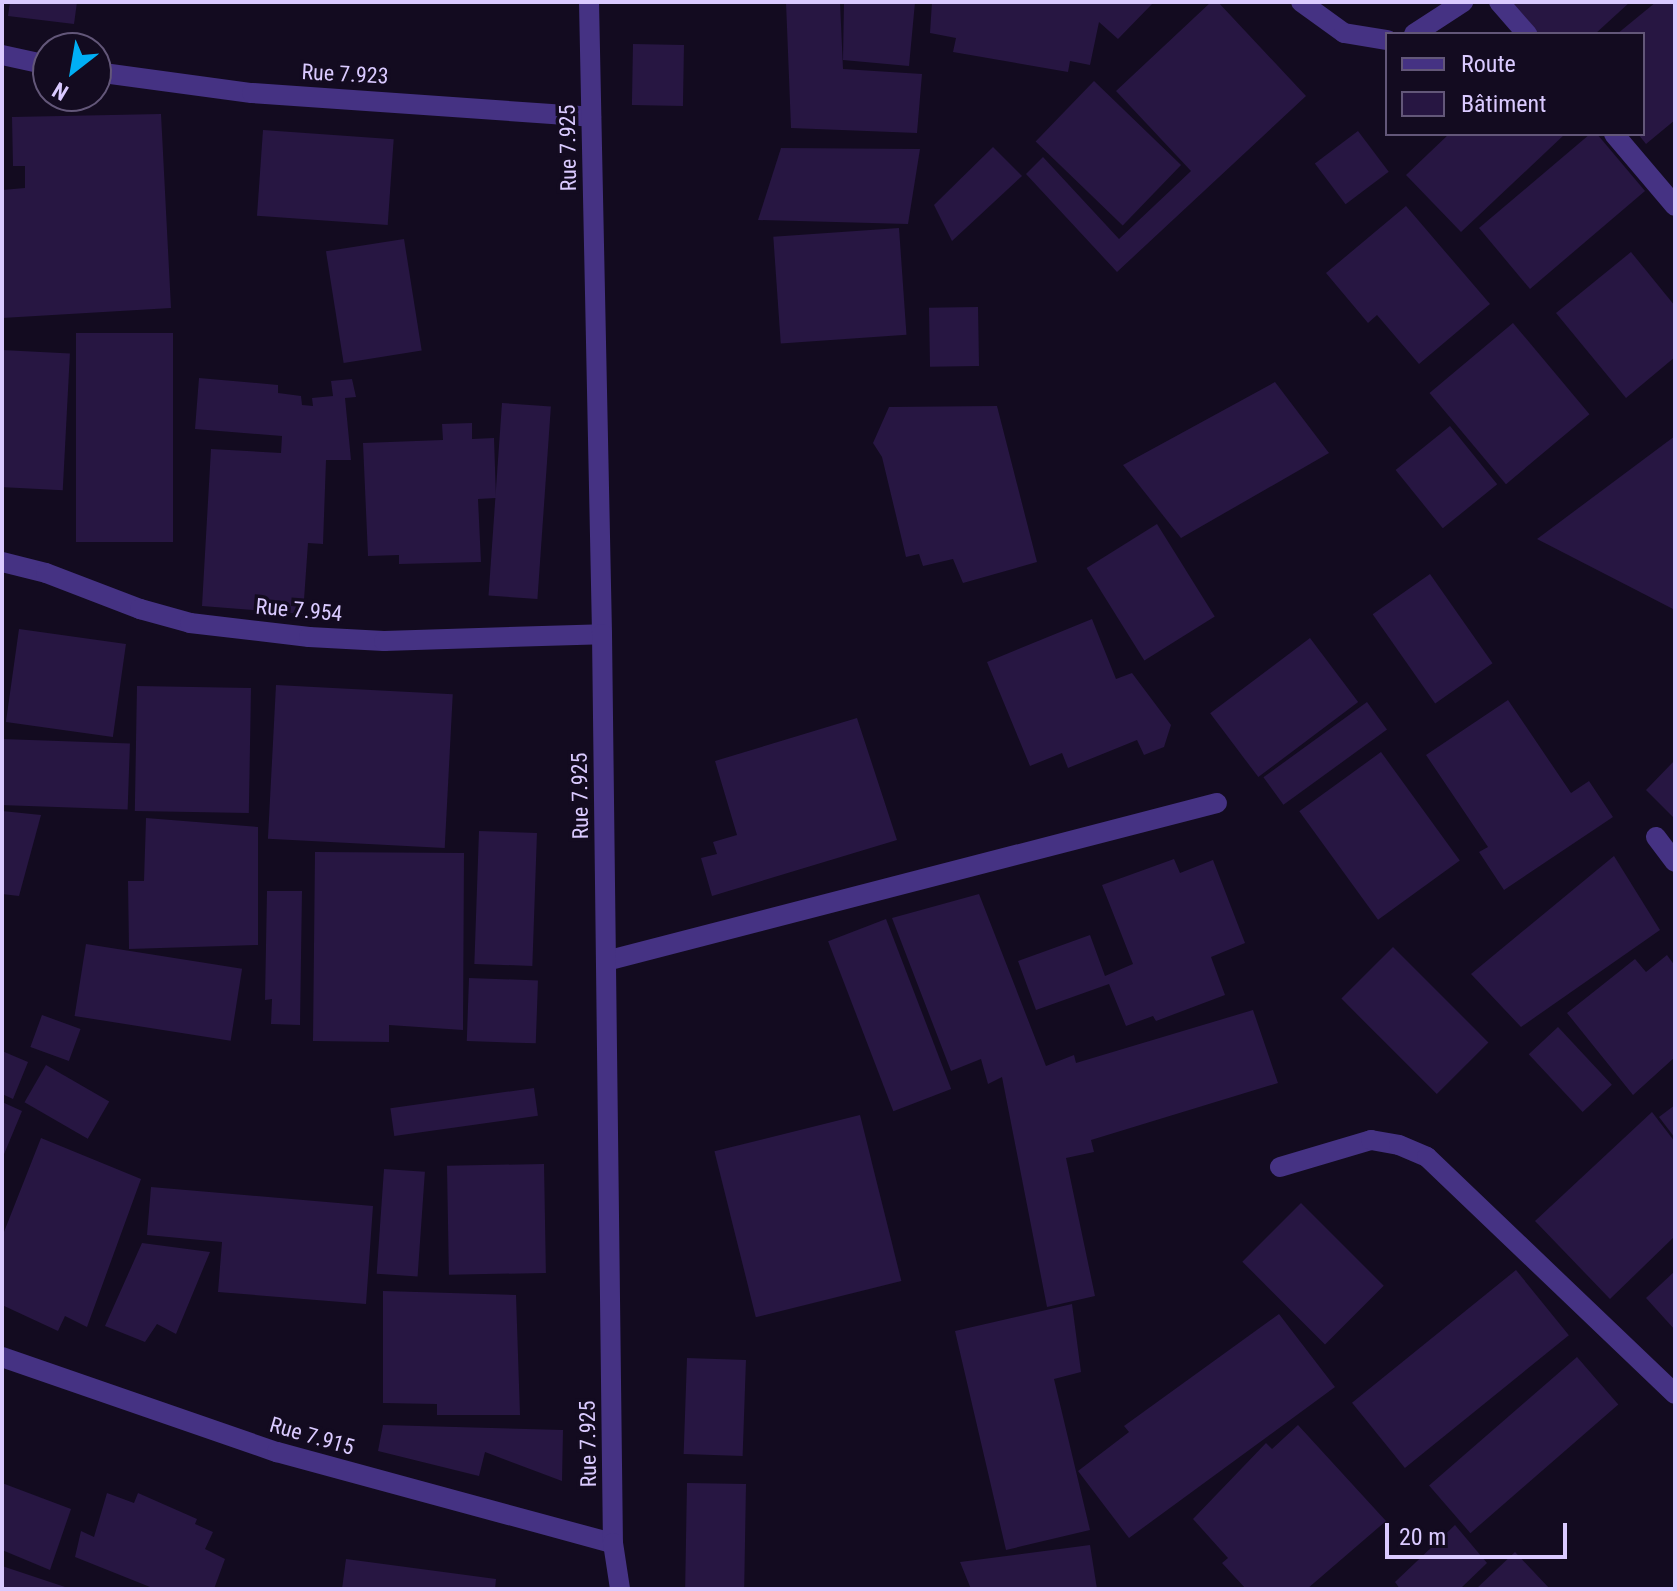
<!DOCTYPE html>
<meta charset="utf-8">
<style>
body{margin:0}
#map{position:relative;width:1677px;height:1591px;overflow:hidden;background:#130b20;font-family:"Roboto Condensed",sans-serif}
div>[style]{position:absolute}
.building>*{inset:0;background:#271642;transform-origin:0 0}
.minor>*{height:20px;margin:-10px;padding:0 10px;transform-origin:10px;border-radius:10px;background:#453283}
.tertiary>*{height:20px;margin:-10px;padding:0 10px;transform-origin:10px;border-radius:10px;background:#453283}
span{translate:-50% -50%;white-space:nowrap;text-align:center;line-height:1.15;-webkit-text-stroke:7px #130b20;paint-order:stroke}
.street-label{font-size:22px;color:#dacaff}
.frame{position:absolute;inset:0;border:4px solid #dacaff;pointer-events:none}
.legend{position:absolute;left:1385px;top:32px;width:260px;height:104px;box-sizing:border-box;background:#130b20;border:2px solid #635779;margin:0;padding:10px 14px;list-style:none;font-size:24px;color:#dacaff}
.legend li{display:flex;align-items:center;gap:16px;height:40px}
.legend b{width:40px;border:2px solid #635779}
.north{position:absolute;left:32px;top:32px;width:80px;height:80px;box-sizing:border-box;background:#130b20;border:2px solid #635779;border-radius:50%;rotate:211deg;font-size:22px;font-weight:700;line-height:32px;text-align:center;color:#dacaff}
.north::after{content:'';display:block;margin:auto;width:28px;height:36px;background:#00aff5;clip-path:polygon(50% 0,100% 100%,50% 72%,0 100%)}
.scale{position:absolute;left:1385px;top:1523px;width:182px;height:36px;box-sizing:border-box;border:4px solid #dacaff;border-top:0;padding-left:10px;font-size:24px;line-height:28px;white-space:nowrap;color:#dacaff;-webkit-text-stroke:6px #130b20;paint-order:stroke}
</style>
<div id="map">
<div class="building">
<div style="clip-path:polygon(10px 2px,77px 2px,74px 24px,8px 16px)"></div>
<div style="clip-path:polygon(786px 2px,840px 2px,843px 69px,922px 74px,917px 133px,791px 128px)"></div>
<div style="clip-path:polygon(844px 2px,915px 2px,909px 66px,843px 60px)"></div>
<div style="clip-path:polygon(932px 2px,1154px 2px,1118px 39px,1099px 22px,1090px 65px,1070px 61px,1068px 72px,953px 52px,956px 38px,930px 33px)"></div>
<div style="clip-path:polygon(1211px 2px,1218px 2px,1306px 96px,1117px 272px,1026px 174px,1043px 157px,1119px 239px,1191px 171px,1116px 91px)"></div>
<div style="clip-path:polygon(1510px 2px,1630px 2px,1595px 34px,1538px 34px)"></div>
<div style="clip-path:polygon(1656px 2px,1675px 2px,1675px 120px,1646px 144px,1638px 134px,1643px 134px,1643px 34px,1617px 34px)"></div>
<div style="left:633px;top:44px;width:51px;height:61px;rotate:1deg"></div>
<div style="left:1094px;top:81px;width:121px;height:84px;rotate:44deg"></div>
<div style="clip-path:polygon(161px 114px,171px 308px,2px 318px,2px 190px,25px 188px,25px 166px,13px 166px,12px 117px)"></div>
<div style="left:263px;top:130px;width:131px;height:86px;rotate:4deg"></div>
<div style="left:1358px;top:131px;width:51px;height:54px;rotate:53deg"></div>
<div style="clip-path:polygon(1449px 134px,1565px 134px,1461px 232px,1406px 175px)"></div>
<div style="clip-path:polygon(1590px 134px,1597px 134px,1645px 191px,1530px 289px,1479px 228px)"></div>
<div style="clip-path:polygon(993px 147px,1022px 176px,952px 241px,934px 205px)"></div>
<div style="clip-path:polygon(781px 148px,920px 149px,908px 224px,758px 220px)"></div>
<div style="clip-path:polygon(1406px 206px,1490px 304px,1419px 364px,1377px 315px,1368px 323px,1326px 273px)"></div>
<div style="left:899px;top:228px;width:107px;height:126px;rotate:86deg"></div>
<div style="left:404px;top:239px;width:113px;height:79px;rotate:81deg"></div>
<div style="clip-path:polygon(1631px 252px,1675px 306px,1675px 357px,1626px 398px,1556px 313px)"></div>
<div style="left:978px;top:307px;width:59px;height:49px;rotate:89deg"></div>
<div style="left:1513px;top:323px;width:119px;height:109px;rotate:50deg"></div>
<div style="left:76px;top:333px;width:97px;height:209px"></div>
<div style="left:2px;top:350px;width:68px;height:137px;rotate:3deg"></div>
<div style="clip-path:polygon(199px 378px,278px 385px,278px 393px,301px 396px,302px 405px,313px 406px,312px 398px,333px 396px,331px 381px,352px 379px,356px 397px,345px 398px,351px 460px,326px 460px,323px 544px,308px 543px,303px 614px,202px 606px,211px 449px,281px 453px,282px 436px,195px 429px)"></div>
<div style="clip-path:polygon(1275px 382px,1329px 453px,1181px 538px,1123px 465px)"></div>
<div style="left:502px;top:403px;width:49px;height:193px;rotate:4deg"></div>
<div style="clip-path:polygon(997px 406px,1037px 562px,963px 583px,953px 559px,923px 566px,919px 554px,906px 557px,882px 457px,873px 443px,889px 407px)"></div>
<div style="clip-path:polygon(472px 423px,472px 439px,494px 438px,496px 498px,478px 499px,481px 562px,399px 564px,399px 555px,368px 556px,363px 443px,443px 440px,442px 424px)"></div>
<div style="left:1450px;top:426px;width:75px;height:70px;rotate:51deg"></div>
<div style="clip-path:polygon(1675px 436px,1675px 610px,1537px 539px)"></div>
<div style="left:1157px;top:524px;width:109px;height:83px;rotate:58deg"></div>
<div style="left:1430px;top:574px;width:109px;height:70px;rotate:55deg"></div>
<div style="clip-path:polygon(1092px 619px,1116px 679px,1132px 673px,1171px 725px,1164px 747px,1144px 755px,1137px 740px,1068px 768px,1062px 753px,1030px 766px,987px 662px)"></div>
<div style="left:19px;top:629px;width:108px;height:94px;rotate:8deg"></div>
<div style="left:1310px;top:638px;width:80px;height:125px;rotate:53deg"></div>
<div style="left:276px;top:685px;width:177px;height:154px;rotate:3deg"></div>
<div style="left:137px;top:686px;width:114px;height:125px;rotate:1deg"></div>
<div style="clip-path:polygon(1508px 700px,1571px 793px,1589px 781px,1613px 817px,1504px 890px,1479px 852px,1488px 847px,1426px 755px)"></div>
<div style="left:1367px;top:702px;width:34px;height:128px;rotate:54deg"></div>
<div style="clip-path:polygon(857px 718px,897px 840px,712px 896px,701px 858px,717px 854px,713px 842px,737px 835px,715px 761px)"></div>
<div style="left:2px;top:739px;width:128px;height:66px;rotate:2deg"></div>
<div style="left:1381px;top:752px;width:134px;height:101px;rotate:54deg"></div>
<div style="clip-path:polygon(1675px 760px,1675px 819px,1646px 790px)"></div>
<div style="clip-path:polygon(2px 811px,41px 815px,19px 896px,2px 894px)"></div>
<div style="clip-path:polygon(146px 818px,258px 827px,258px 945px,129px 949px,128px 881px,144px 881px)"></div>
<div style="left:479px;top:831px;width:58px;height:133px;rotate:2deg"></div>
<div style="clip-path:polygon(315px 852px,464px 853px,463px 1030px,389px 1025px,389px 1042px,313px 1041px)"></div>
<div style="clip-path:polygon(1614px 856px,1660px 930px,1521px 1027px,1471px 974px)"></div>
<div style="clip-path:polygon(1174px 859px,1180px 873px,1213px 860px,1245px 943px,1211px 957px,1225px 995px,1156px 1021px,1153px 1016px,1126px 1026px,1109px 984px,1036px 1010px,1018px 961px,1090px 935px,1105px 976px,1133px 964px,1102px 885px)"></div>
<div style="clip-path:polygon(267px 891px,302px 891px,300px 1025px,271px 1024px,272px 999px,265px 1000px)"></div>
<div style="clip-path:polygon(979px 894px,1046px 1066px,1074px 1055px,1076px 1063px,1253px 1010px,1278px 1083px,1091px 1140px,1094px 1152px,1066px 1158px,1095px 1296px,1047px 1307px,1002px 1077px,988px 1084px,981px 1059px,951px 1071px,892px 918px)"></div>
<div style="left:886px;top:919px;width:182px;height:62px;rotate:69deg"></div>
<div style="left:86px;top:944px;width:158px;height:73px;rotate:9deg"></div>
<div style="left:1393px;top:947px;width:135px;height:73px;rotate:45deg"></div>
<div style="clip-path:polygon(1667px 955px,1675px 966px,1675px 1057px,1633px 1095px,1567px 1013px,1635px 959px,1646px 972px)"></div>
<div style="left:469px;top:978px;width:69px;height:63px;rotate:2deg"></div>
<div style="left:42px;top:1015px;width:41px;height:34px;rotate:20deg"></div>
<div style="left:1558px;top:1027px;width:79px;height:40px;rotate:47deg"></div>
<div style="clip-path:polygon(2px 1051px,28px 1062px,13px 1099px,2px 1094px)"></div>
<div style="left:46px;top:1065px;width:73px;height:43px;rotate:30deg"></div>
<div style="left:534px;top:1088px;width:28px;height:145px;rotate:82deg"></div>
<div style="clip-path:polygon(2px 1102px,22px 1111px,2px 1159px)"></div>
<div style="clip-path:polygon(1675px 1105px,1675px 1138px,1659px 1117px)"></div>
<div style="clip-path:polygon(1652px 1112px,1675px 1142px,1675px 1236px,1610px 1299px,1535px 1221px)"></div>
<div style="left:860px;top:1115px;width:171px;height:150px;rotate:76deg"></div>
<div style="clip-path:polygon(41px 1138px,141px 1179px,87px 1327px,65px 1316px,58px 1331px,2px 1305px,2px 1237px)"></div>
<div style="left:544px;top:1164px;width:109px;height:97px;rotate:89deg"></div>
<div style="left:384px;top:1169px;width:41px;height:105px;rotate:4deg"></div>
<div style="clip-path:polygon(151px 1187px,373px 1206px,366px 1304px,218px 1292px,222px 1242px,147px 1235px)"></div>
<div style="left:1301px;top:1203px;width:117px;height:83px;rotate:45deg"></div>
<div style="clip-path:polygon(142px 1243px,210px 1252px,176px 1334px,157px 1324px,145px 1342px,105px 1326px)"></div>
<div style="left:1516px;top:1270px;width:84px;height:211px;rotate:51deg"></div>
<div style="clip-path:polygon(1675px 1271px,1675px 1330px,1646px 1298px)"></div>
<div style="clip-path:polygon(383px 1291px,516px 1295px,520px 1415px,437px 1415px,437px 1404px,383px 1403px)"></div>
<div style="clip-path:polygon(1072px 1304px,1081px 1372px,1054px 1379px,1090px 1530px,1006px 1550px,955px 1331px)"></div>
<div style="clip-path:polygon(1279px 1314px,1335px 1387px,1129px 1538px,1078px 1471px,1129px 1432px,1124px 1426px)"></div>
<div style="left:1577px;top:1357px;width:63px;height:196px;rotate:49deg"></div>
<div style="left:687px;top:1358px;width:59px;height:96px;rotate:2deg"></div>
<div style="clip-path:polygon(383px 1425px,563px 1430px,562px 1481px,485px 1452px,479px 1476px,378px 1451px)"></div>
<div style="clip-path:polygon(1298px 1425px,1386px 1521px,1307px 1589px,1246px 1589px,1222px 1563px,1228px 1558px,1193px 1519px,1266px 1443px,1272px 1449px)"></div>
<div style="clip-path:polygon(2px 1483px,71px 1509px,50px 1570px,2px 1550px)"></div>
<div style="left:687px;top:1483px;width:59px;height:106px;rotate:1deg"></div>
<div style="clip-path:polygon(107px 1493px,134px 1503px,138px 1493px,197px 1519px,195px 1524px,213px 1532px,205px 1549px,225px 1559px,214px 1589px,155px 1589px,75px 1557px,81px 1531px,94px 1537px)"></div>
<div style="clip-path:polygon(1455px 1525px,1487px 1563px,1460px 1589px,1400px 1589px,1395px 1582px)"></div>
<div style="clip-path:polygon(1090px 1545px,1097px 1589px,971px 1589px,960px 1562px)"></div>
<div style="clip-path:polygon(1515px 1552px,1550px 1589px,1476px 1589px)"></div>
<div style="clip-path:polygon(346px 1559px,496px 1579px,495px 1589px,342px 1589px)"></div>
<div style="clip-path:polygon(2px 1566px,68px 1588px,68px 1589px,2px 1589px)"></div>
</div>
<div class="minor">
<div style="left:1301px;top:2px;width:53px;rotate:35.8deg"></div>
<div style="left:1344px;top:33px;width:44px;rotate:9.2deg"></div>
<div style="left:1499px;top:2px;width:43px;rotate:48.8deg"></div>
<div style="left:1414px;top:34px;width:59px;rotate:-33.1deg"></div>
<div style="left:2px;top:55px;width:47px;rotate:12.3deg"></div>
<div style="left:96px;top:72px;width:157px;rotate:7.7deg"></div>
<div style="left:252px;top:93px;width:340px;rotate:4deg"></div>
<div style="left:1614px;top:134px;width:94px;rotate:49.7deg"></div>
<div style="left:2px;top:562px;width:45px;rotate:14deg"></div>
<div style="left:46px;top:573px;width:101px;rotate:21deg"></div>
<div style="left:140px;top:609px;width:52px;rotate:15.6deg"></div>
<div style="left:190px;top:623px;width:120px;rotate:6.7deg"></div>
<div style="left:309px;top:637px;width:75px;rotate:3.1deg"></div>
<div style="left:384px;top:641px;width:218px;rotate:-1.8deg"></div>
<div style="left:1656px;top:837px;width:31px;rotate:53deg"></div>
<div style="left:606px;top:961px;width:631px;rotate:-14.5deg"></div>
<div style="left:1280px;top:1167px;width:95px;rotate:-16.5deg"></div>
<div style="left:1371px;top:1140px;width:28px;rotate:10deg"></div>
<div style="left:1399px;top:1145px;width:30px;rotate:23deg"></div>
<div style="left:1427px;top:1157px;width:343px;rotate:43.7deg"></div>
<div style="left:2px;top:1357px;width:291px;rotate:19.1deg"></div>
<div style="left:277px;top:1452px;width:348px;rotate:15.2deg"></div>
</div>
<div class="tertiary">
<div style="left:589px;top:2px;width:632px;rotate:88.82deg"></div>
<div style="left:602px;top:634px;width:909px;rotate:89.31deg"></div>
<div style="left:613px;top:1543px;width:47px;rotate:81.3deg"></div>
</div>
<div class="street-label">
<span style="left:345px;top:74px;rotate:3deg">Rue 7.923</span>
<span style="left:568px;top:148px;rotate:-91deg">Rue 7.925</span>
<span style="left:299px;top:610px;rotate:5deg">Rue 7.954</span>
<span style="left:580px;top:796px;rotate:-91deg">Rue 7.925</span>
<span style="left:312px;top:1436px;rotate:16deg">Rue 7.915</span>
<span style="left:588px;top:1444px;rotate:-91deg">Rue 7.925</span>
</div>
<div class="frame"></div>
<ul class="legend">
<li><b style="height:10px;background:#453283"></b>Route</li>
<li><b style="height:22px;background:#271642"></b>Bâtiment</li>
</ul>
<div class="north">N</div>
<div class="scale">20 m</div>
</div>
